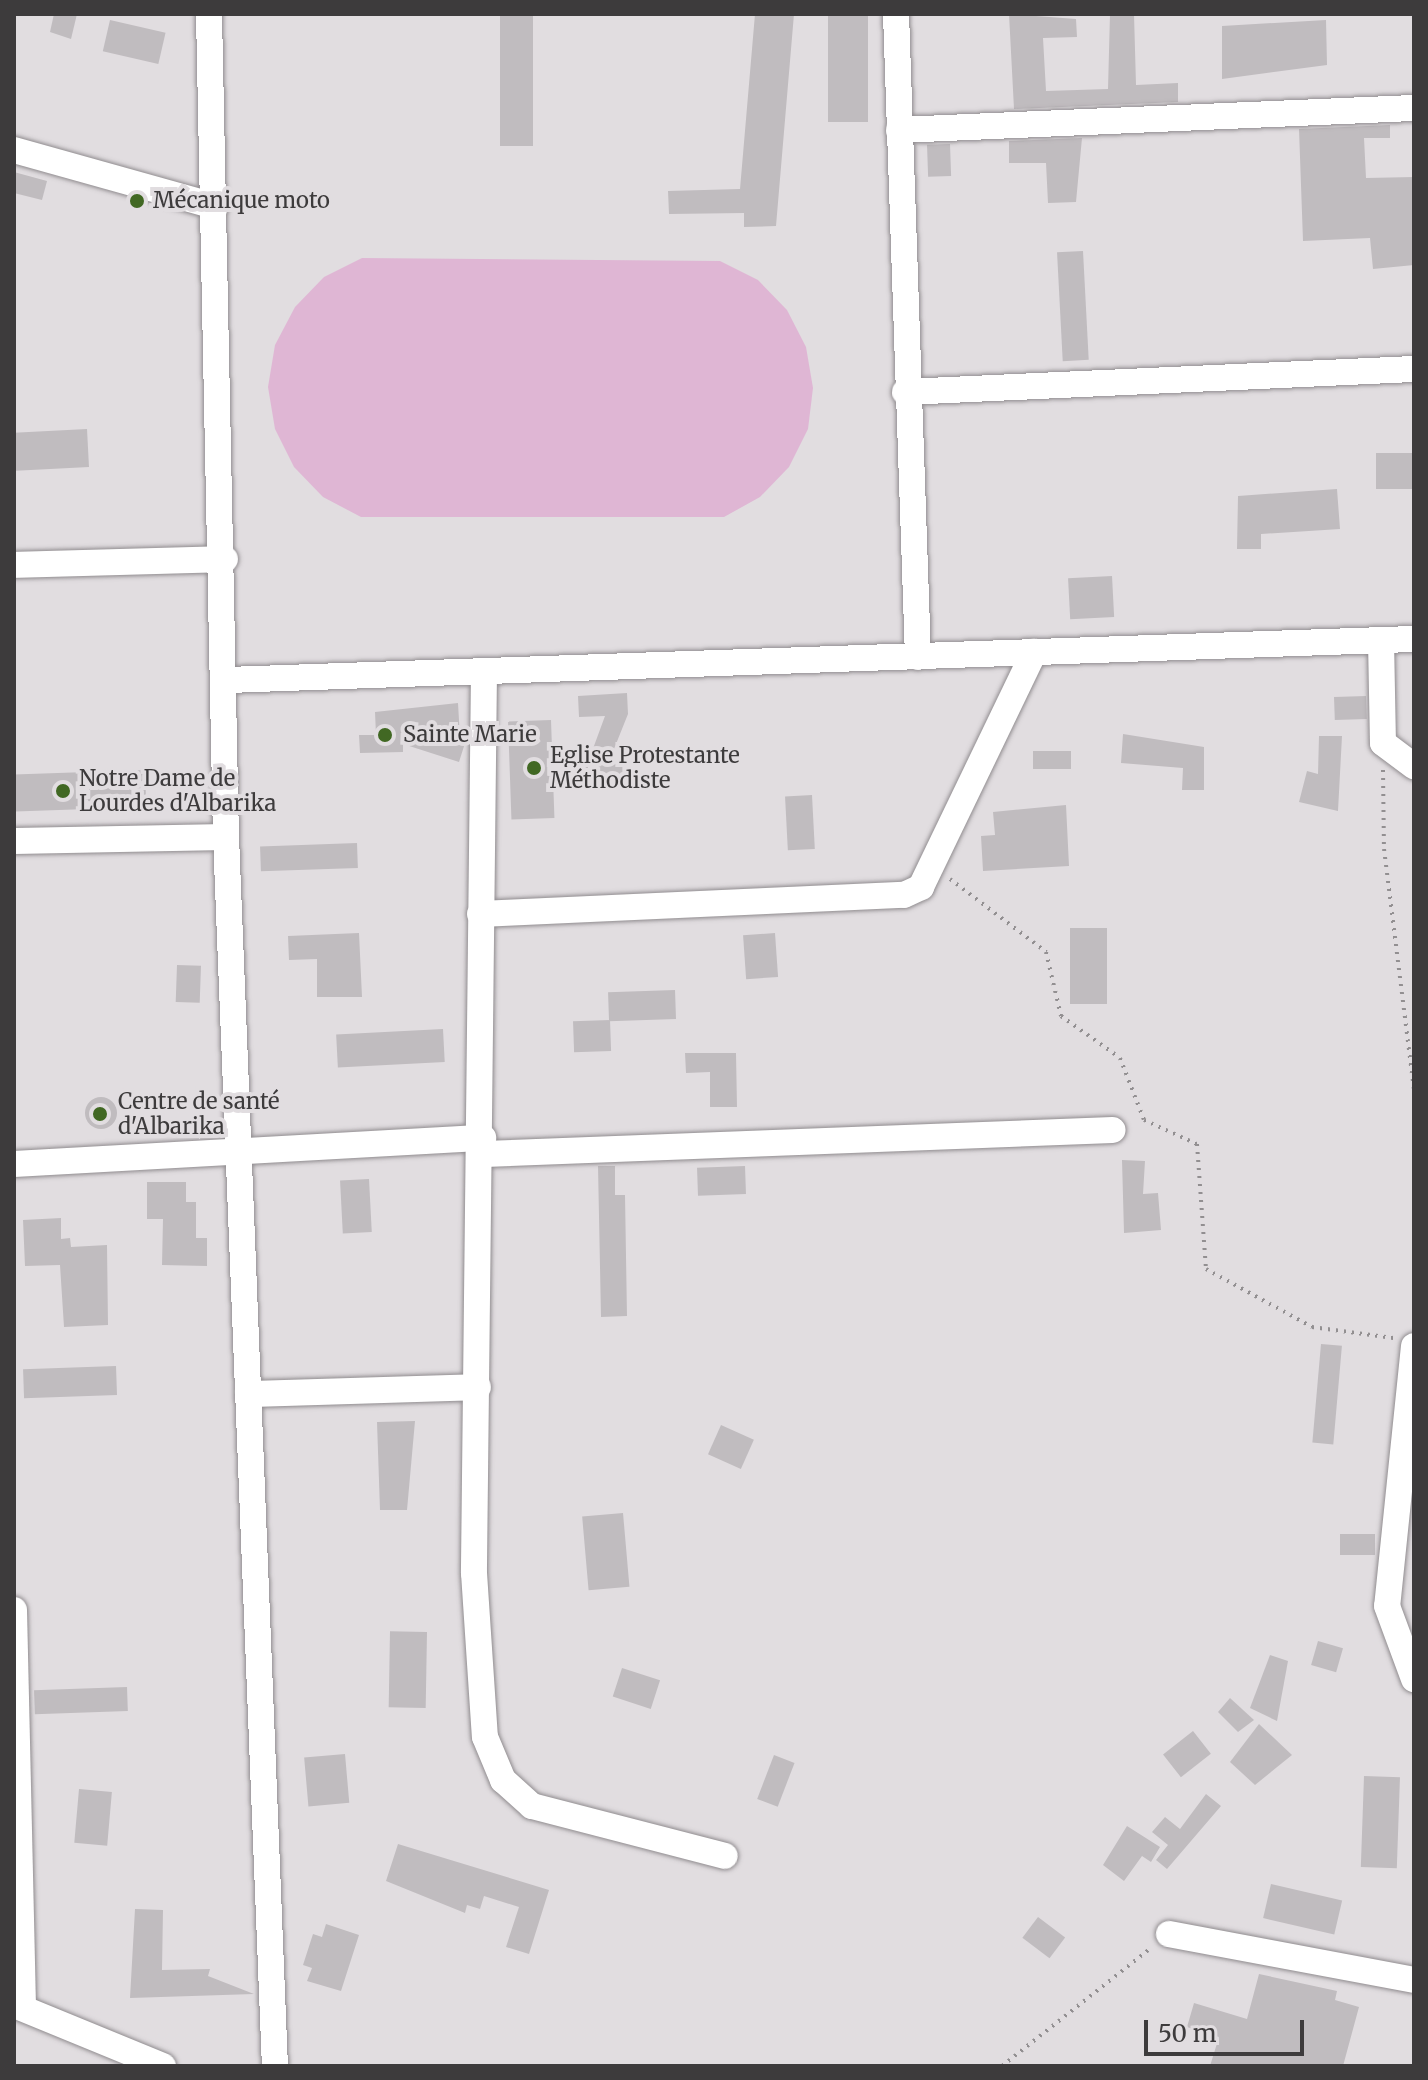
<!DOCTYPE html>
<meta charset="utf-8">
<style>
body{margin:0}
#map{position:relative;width:1428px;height:2080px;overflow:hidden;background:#e1dde0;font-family:Merriweather,serif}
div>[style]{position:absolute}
.green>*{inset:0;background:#dfb6d4}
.building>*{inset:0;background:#c0bcbf;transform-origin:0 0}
.round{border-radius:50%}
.path>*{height:4px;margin-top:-2px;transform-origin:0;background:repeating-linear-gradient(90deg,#928f91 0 2px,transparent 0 8px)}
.roads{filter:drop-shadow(0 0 2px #908c8f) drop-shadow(0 0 2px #908c8f)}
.minor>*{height:26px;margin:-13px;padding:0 13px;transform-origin:13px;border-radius:13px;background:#fff}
.dots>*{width:22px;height:22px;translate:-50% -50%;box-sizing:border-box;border:4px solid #e1dde0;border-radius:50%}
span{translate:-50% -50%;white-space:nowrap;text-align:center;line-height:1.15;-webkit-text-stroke:8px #e1dde0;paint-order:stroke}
.poi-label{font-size:22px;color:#3d3b3c}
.left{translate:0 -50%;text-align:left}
.frame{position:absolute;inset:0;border:16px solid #3d3b3c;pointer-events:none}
.scale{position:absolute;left:1144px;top:2020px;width:160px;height:36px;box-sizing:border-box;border:4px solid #3d3b3c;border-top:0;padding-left:10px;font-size:24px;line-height:28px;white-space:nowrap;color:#3d3b3c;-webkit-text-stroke:6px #e1dde0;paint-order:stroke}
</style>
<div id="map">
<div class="green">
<div style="clip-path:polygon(362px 258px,720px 261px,758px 280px,787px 310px,806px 347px,813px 388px,808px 429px,789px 467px,760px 497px,724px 517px,361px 517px,323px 497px,294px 467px,275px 429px,268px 387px,275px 345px,295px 307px,324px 277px)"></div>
</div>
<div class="building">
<div style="clip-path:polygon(54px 14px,77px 14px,71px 39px,50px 32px)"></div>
<div style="left:500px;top:14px;width:33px;height:132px"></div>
<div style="clip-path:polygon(755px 14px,794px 14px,776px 226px,744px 227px,744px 213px,669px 214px,668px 191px,740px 189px)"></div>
<div style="left:828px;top:14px;width:40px;height:108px"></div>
<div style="clip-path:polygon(1009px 14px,1076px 19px,1077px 37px,1043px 38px,1046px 91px,1108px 89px,1110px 14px,1134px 14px,1136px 85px,1178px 83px,1178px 102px,1014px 109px)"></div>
<div style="left:110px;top:20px;width:57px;height:32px;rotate:13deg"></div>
<div style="clip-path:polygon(1326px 20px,1327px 65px,1222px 79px,1222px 26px)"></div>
<div style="clip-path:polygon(1390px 125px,1390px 138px,1364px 138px,1366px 178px,1414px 177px,1414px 265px,1373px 269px,1370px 238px,1303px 241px,1299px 129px)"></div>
<div style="clip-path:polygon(1082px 138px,1076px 202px,1048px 203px,1046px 163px,1009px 163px,1009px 141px)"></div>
<div style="left:950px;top:144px;width:32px;height:23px;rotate:88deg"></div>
<div style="clip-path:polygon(14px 172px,47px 181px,42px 200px,14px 193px)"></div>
<div style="left:1083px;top:251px;width:109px;height:26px;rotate:87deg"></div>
<div style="left:87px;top:429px;width:38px;height:73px;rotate:87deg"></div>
<div style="left:1414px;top:453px;width:36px;height:38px;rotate:90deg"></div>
<div style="clip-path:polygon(1337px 489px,1340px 529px,1261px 534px,1261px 549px,1237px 549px,1238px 496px)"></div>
<div style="left:1112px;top:576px;width:41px;height:44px;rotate:87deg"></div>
<div style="clip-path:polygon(627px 693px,628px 714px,608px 764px,629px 763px,630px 791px,563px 766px,587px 765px,605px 716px,579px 717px,578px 696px)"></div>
<div style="left:1366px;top:696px;width:23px;height:32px;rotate:88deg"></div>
<div style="clip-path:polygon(458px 703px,460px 738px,466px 740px,459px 762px,403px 744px,403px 752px,360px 753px,359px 735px,376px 735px,375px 712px)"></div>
<div style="left:551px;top:720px;width:98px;height:43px;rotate:88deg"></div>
<div style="clip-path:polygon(1123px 734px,1204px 747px,1204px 790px,1182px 790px,1183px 768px,1121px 763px)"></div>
<div style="clip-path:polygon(1319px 736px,1342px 736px,1338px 811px,1299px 802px,1307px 771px,1318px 774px)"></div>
<div style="left:1033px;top:751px;width:38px;height:18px"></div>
<div style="left:145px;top:770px;width:37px;height:131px;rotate:88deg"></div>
<div style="left:812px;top:795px;width:54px;height:27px;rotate:87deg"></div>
<div style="clip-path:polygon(1066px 805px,1069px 866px,983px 871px,981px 836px,995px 835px,993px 812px)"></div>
<div style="left:357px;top:843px;width:25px;height:97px;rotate:88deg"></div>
<div style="left:1070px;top:928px;width:37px;height:76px"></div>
<div style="clip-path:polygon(359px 933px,362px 997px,317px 997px,317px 959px,289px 960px,288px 936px)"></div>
<div style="left:775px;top:933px;width:44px;height:32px;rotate:86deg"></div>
<div style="left:177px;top:965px;width:24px;height:37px;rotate:2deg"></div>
<div style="left:675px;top:990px;width:29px;height:67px;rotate:88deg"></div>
<div style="left:610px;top:1020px;width:31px;height:37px;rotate:88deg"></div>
<div style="left:443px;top:1029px;width:33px;height:107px;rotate:87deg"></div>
<div style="clip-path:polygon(685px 1053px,736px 1053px,737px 1107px,710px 1107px,710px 1072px,686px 1073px)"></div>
<div class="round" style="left:85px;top:1097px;width:32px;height:32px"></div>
<div style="clip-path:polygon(1122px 1160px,1145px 1161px,1143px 1194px,1158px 1193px,1161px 1230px,1124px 1233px)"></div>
<div style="clip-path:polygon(598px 1166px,615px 1166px,615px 1195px,625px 1195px,627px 1316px,601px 1317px)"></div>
<div style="left:745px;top:1166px;width:28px;height:48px;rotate:88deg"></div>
<div style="left:369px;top:1179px;width:53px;height:29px;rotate:87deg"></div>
<div style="clip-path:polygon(147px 1182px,186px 1182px,186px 1202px,196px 1202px,196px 1238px,207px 1238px,207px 1266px,162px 1265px,163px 1219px,147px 1219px)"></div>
<div style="clip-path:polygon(61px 1218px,61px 1239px,70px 1238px,71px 1247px,107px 1245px,108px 1325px,64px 1327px,60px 1265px,25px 1266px,23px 1220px)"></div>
<div style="left:1321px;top:1344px;width:21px;height:99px;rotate:5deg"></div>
<div style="left:116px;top:1366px;width:29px;height:93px;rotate:88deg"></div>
<div style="clip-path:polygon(415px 1421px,407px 1510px,380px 1510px,377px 1422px)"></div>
<div style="left:721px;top:1425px;width:36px;height:32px;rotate:24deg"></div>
<div style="left:623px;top:1513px;width:74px;height:41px;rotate:85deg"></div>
<div style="left:1340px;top:1534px;width:35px;height:21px"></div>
<div style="left:427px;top:1632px;width:76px;height:37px;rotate:91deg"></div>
<div style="left:1318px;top:1641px;width:26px;height:25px;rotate:16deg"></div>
<div style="clip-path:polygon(1270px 1655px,1288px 1661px,1277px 1721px,1250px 1708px)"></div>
<div style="left:622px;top:1668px;width:40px;height:30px;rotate:18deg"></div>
<div style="left:127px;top:1687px;width:24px;height:93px;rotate:88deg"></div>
<div style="clip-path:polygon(1230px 1698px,1254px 1720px,1238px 1732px,1218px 1712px)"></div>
<div style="clip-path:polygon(1259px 1724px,1292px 1755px,1255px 1785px,1230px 1762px)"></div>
<div style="left:1193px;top:1731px;width:29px;height:38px;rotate:52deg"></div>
<div style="left:345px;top:1754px;width:49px;height:41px;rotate:85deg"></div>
<div style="left:774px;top:1755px;width:22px;height:47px;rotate:21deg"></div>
<div style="left:1364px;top:1776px;width:36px;height:91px;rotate:2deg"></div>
<div style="left:79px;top:1789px;width:33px;height:54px;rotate:5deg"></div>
<div style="clip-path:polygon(1206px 1794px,1221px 1806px,1167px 1869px,1156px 1860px,1168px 1845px,1152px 1832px,1165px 1817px,1180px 1829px)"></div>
<div style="clip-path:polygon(1127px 1826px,1160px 1847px,1151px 1862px,1142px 1856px,1124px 1881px,1103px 1865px)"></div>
<div style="clip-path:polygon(398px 1844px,549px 1890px,529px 1954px,506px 1947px,519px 1907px,484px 1896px,480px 1909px,467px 1905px,465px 1913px,386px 1881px)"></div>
<div style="left:1271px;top:1884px;width:73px;height:35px;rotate:13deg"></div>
<div style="clip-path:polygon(135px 1909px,163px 1910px,162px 1970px,210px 1969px,208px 1976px,254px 1994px,130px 1998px)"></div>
<div style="left:1038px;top:1917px;width:34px;height:26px;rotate:37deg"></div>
<div style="clip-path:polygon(326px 1924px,359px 1935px,341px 1991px,307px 1981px,312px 1968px,303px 1965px,313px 1934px,322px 1937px)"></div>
<div style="clip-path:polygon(1259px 1974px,1337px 1991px,1335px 2000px,1359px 2007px,1343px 2066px,1210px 2066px,1219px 2037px,1187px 2027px,1194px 2003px,1247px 2019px)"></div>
</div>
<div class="path">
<div style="left:1383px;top:770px;width:79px;rotate:89.3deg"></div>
<div style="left:1384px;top:849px;width:243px;rotate:82.9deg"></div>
<div style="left:950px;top:879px;width:121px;rotate:37.2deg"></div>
<div style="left:1046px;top:952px;width:66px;rotate:76.8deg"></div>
<div style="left:1061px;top:1016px;width:72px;rotate:35.4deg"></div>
<div style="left:1120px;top:1058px;width:66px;rotate:68.8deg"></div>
<div style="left:1144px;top:1120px;width:58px;rotate:24.4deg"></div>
<div style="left:1197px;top:1144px;width:125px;rotate:85.9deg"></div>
<div style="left:1206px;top:1269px;width:121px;rotate:28.7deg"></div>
<div style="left:1312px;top:1327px;width:82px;rotate:7.7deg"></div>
<div style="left:1002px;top:2066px;width:190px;rotate:-38.4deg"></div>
</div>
<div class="roads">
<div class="minor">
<div style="left:209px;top:14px;width:823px;rotate:88.82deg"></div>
<div style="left:226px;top:837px;width:1230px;rotate:87.72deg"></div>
<div style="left:896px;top:14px;width:643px;rotate:88.04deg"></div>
<div style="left:899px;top:130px;width:515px;rotate:-2.45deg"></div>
<div style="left:14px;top:150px;width:209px;rotate:15.6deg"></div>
<div style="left:905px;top:392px;width:510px;rotate:-2.59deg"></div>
<div style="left:14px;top:565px;width:211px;rotate:-1.6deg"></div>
<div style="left:1381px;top:640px;width:103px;rotate:88.9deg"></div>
<div style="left:1383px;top:743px;width:39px;rotate:37deg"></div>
<div style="left:484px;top:671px;width:902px;rotate:90.64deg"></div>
<div style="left:474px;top:1573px;width:164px;rotate:86.2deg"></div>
<div style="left:485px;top:1737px;width:47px;rotate:67.3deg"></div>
<div style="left:503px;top:1780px;width:39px;rotate:42deg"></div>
<div style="left:532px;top:1806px;width:199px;rotate:14.5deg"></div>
<div style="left:227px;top:680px;width:1188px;rotate:-1.98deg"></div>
<div style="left:14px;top:841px;width:212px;rotate:-1.1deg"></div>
<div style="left:480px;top:914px;width:424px;rotate:-2.6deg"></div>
<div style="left:904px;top:895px;width:19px;rotate:-25deg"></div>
<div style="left:921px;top:887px;width:261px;rotate:-64.3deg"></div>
<div style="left:484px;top:1154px;width:629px;rotate:-2.19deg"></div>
<div style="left:14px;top:1164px;width:470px;rotate:-3.2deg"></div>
<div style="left:1414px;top:1346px;width:261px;rotate:95.9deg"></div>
<div style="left:1387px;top:1606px;width:78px;rotate:69.7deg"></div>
<div style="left:248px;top:1394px;width:230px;rotate:-1.7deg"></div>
<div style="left:14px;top:1610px;width:398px;rotate:88.7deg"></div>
<div style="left:1169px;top:1934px;width:249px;rotate:10.6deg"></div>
<div style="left:14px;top:2005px;width:161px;rotate:22.3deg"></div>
</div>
</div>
<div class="dots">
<div style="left:137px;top:201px;background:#416823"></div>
<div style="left:385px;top:735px;background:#416823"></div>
<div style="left:534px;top:768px;background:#416823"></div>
<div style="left:63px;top:791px;background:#416823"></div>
<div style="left:100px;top:1114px;background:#416823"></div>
</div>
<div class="poi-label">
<span class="left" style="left:153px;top:201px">Mécanique moto</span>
<span class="left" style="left:403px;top:735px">Sainte Marie</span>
<span class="left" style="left:550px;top:768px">Eglise Protestante<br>Méthodiste</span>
<span class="left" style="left:79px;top:791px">Notre Dame de<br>Lourdes d'Albarika</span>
<span class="left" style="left:118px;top:1114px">Centre de santé<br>d'Albarika</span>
</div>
<div class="frame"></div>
<div class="scale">50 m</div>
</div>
